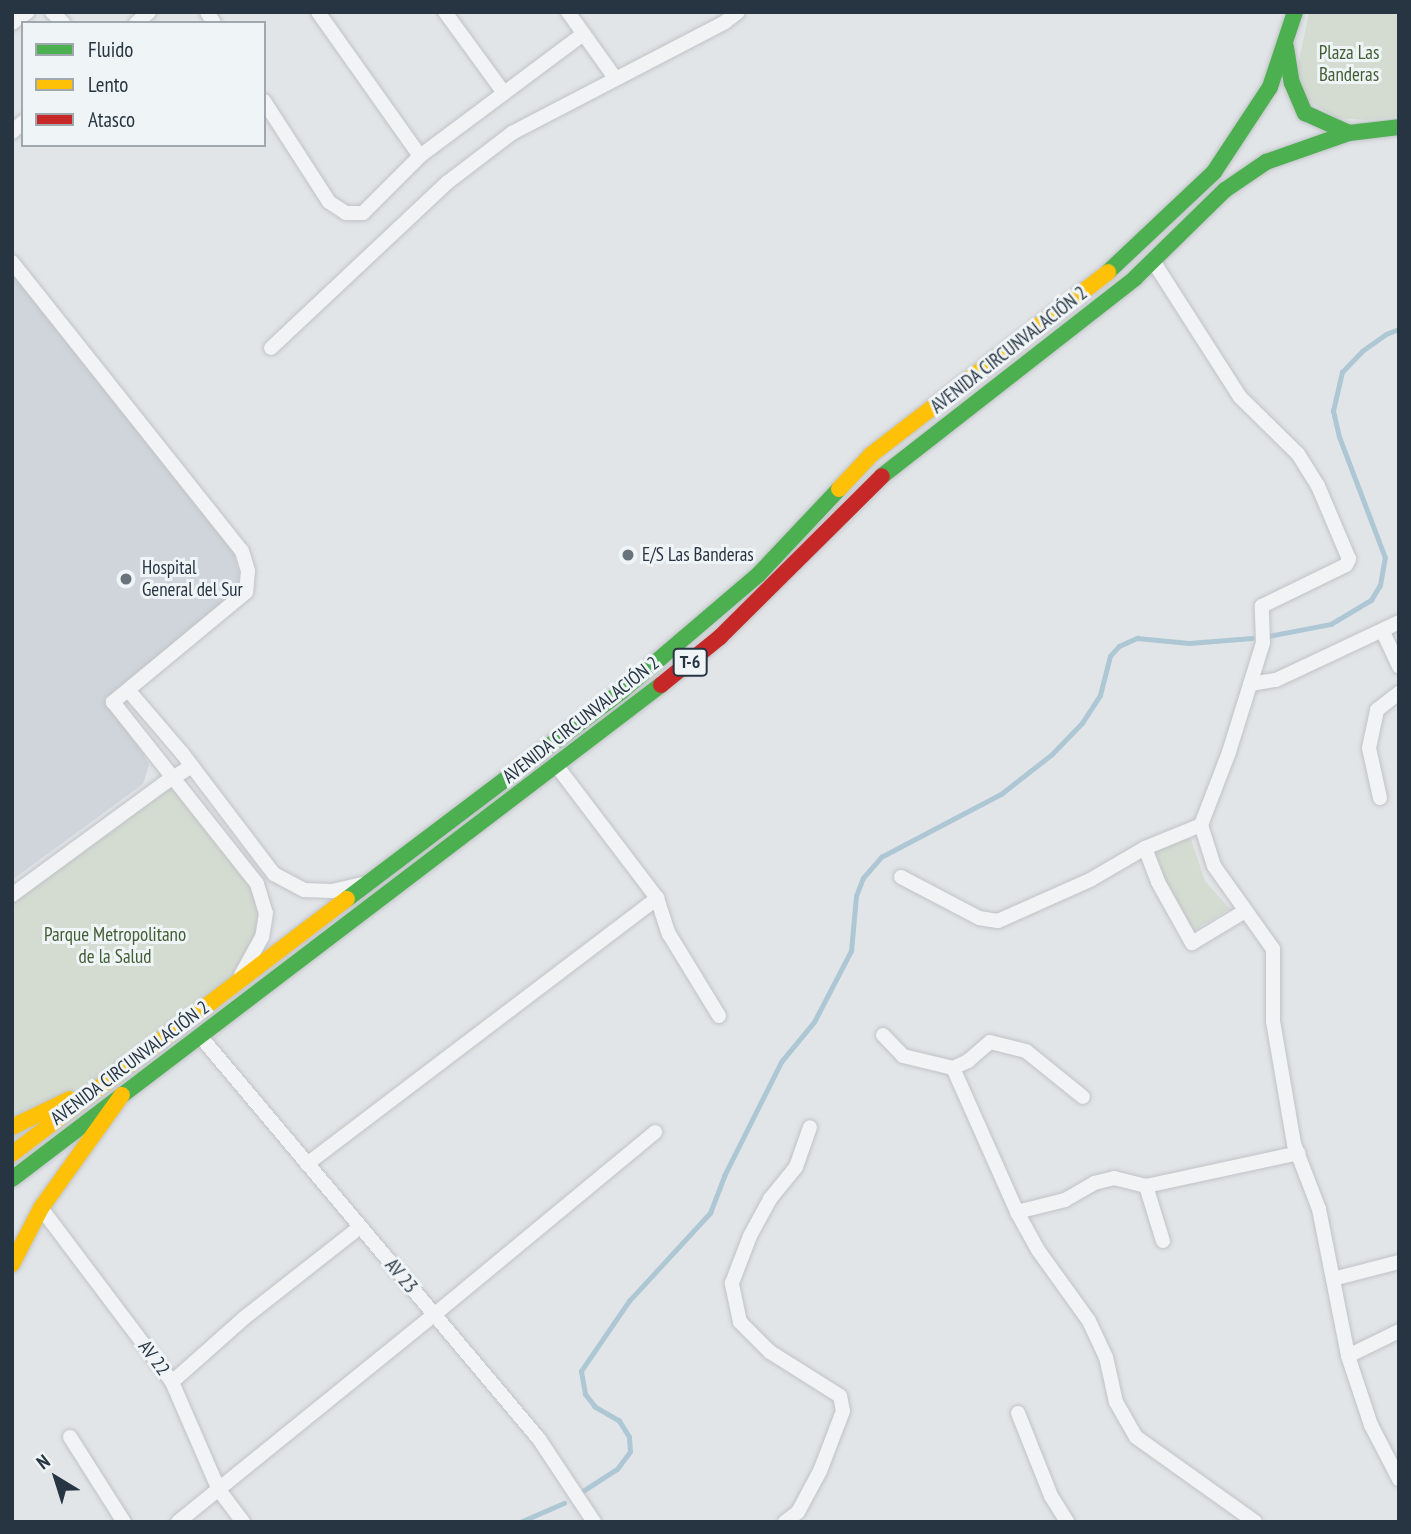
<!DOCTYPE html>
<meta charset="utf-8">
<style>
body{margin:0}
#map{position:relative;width:1411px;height:1534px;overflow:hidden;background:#e2e5e8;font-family:"PT Sans Narrow",sans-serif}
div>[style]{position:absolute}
.built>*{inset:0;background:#cfd5db}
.green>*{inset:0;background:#d4dcd2}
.stream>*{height:4.5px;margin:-2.25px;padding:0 2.25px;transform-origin:2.25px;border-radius:2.25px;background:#aec7d4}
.roads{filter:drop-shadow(0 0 2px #c0c3c6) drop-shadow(0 0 2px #c0c3c6)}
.street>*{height:14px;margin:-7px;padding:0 7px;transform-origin:7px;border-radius:7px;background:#f2f3f4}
.fast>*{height:16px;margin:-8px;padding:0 8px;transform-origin:8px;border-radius:8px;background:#4caf50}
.slow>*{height:16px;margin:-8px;padding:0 8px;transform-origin:8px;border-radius:8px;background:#ffc107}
.jam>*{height:16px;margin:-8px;padding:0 8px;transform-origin:8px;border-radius:8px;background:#c62828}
.dots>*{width:19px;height:19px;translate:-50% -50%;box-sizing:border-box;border:4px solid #eff4f7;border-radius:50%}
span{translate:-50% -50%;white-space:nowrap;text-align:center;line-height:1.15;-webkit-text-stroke:6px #eff4f7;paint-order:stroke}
.shield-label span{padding:2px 5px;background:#eff4f7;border:2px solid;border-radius:5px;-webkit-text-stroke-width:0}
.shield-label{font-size:18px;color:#273542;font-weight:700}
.park-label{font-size:19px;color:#435e34}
.street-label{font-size:19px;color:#273542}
.poi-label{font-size:19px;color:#273542}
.left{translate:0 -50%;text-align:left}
.frame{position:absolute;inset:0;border:14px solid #273542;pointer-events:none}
.legend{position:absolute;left:21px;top:21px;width:245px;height:126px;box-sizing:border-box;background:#eff4f7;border:2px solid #9fa8af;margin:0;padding:9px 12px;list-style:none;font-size:21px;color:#273542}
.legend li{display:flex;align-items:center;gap:14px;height:35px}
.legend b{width:35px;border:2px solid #9fa8af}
.north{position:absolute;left:21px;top:1443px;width:70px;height:70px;-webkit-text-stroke:5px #eff4f7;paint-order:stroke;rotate:322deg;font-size:19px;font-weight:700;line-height:28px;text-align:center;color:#273542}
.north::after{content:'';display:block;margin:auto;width:24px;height:32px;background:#273542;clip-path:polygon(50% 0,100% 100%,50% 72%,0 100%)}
</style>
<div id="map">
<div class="built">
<div style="clip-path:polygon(12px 272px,233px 550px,239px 573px,239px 585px,229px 600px,104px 699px,138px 743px,149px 765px,143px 784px,12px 880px)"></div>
</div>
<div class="green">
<div style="clip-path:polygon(1309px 12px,1395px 12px,1399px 17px,1399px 116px,1366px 120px,1337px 118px,1308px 100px,1296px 75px)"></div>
<div style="clip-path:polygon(174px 778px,257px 884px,266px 913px,235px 985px,12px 1154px,12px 895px)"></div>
<div style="clip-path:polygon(1190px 836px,1205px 881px,1230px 909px,1194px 930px,1163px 882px,1152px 853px)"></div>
</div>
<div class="stream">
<div style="left:1268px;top:636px;width:64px;rotate:-10.8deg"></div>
<div style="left:1331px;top:624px;width:47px;rotate:-31deg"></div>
<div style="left:1371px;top:600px;width:17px;rotate:-59deg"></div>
<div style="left:1380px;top:585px;width:27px;rotate:-80deg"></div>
<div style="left:1385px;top:558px;width:129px;rotate:-110.8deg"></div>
<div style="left:1339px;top:437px;width:27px;rotate:-103deg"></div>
<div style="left:1333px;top:411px;width:40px;rotate:-77deg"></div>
<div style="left:1342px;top:372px;width:29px;rotate:-46deg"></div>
<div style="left:1362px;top:351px;width:29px;rotate:-35deg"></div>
<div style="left:1386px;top:334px;width:14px;rotate:-21deg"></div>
<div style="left:583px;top:1491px;width:40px;rotate:-32.9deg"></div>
<div style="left:617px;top:1469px;width:21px;rotate:-53deg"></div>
<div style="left:630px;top:1452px;width:15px;rotate:-94deg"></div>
<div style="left:629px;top:1437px;width:19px;rotate:-122deg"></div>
<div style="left:619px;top:1421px;width:28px;rotate:-150deg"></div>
<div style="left:595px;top:1407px;width:16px;rotate:-128deg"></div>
<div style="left:585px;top:1394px;width:23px;rotate:-100deg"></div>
<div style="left:581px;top:1371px;width:85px;rotate:-55.6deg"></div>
<div style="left:629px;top:1301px;width:120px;rotate:-47.4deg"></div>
<div style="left:710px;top:1213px;width:40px;rotate:-69deg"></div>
<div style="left:724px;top:1176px;width:127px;rotate:-63.4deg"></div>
<div style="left:781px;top:1062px;width:52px;rotate:-50.5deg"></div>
<div style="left:814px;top:1022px;width:80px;rotate:-62.5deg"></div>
<div style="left:851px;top:951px;width:55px;rotate:-84.8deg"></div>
<div style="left:856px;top:896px;width:19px;rotate:-69deg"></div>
<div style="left:863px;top:878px;width:28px;rotate:-49deg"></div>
<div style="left:881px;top:857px;width:136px;rotate:-27.7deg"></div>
<div style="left:1001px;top:794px;width:63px;rotate:-38deg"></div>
<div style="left:1051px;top:755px;width:45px;rotate:-45.9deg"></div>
<div style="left:1082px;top:723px;width:33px;rotate:-57deg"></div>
<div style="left:1100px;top:695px;width:40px;rotate:-75.6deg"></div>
<div style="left:1110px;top:656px;width:13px;rotate:-48deg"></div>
<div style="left:1119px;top:646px;width:20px;rotate:-24deg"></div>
<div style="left:1137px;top:638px;width:52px;rotate:5.5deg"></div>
<div style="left:1189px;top:643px;width:63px;rotate:-4.5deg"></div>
<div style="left:520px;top:1522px;width:48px;rotate:-23.4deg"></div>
</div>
<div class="roads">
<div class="street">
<div style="left:52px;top:12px;width:16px;rotate:45deg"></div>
<div style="left:207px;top:12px;width:13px;rotate:58deg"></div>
<div style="left:318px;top:12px;width:176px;rotate:54.7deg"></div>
<div style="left:445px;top:12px;width:100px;rotate:53.9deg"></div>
<div style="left:568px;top:12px;width:81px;rotate:54.5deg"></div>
<div style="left:12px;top:23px;width:19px;rotate:-35deg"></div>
<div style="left:136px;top:23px;width:17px;rotate:-40deg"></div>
<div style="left:264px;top:101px;width:120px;rotate:57.2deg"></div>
<div style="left:329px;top:202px;width:20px;rotate:33deg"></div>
<div style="left:346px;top:213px;width:17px"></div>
<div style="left:363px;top:213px;width:81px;rotate:-45deg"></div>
<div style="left:420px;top:156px;width:204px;rotate:-36.8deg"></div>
<div style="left:12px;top:132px;width:15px;rotate:-42deg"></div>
<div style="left:12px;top:262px;width:369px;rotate:51.5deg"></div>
<div style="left:242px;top:551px;width:21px;rotate:73deg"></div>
<div style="left:248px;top:571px;width:21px;rotate:95deg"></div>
<div style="left:246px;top:592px;width:173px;rotate:140.4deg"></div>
<div style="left:113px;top:702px;width:232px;rotate:51.6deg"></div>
<div style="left:257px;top:884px;width:30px;rotate:73deg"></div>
<div style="left:266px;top:913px;width:24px;rotate:99deg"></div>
<div style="left:262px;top:937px;width:43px;rotate:118.9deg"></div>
<div style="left:271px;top:348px;width:243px;rotate:-43.2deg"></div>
<div style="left:448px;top:182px;width:81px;rotate:-37.4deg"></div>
<div style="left:512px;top:133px;width:240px;rotate:-27.5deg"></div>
<div style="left:725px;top:22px;width:16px;rotate:-38deg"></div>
<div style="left:1383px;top:632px;width:38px;rotate:65deg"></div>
<div style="left:1250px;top:684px;width:26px;rotate:-9deg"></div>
<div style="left:1276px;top:680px;width:136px;rotate:-25.2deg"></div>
<div style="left:129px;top:691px;width:82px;rotate:49.5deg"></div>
<div style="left:182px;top:753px;width:152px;rotate:52.8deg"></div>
<div style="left:274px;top:874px;width:34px;rotate:28deg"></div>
<div style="left:304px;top:890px;width:28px;rotate:2deg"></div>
<div style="left:332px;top:891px;width:32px;rotate:-13deg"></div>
<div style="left:1380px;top:798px;width:51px;rotate:-102.4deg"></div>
<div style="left:1369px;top:748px;width:39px;rotate:-78deg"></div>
<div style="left:1377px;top:710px;width:28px;rotate:-38deg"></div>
<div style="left:1201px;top:825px;width:43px;rotate:72.4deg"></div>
<div style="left:1214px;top:866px;width:102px;rotate:54.6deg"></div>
<div style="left:1273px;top:949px;width:72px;rotate:90deg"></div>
<div style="left:1273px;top:1021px;width:125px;rotate:80.3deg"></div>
<div style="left:1294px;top:1144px;width:70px;rotate:69deg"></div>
<div style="left:1319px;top:1209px;width:150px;rotate:78.8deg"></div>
<div style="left:1348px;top:1356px;width:73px;rotate:71.6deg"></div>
<div style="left:1371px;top:1425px;width:61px;rotate:62.6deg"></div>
<div style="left:1145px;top:848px;width:36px;rotate:69deg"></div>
<div style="left:1158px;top:882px;width:70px;rotate:60.9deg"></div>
<div style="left:1192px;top:943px;width:62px;rotate:-31.1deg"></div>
<div style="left:901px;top:877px;width:88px;rotate:27.7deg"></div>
<div style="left:979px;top:918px;width:19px;rotate:9deg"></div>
<div style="left:998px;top:921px;width:101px;rotate:-24deg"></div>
<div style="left:1090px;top:880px;width:64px;rotate:-30.2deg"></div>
<div style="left:1145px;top:848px;width:61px;rotate:-22.3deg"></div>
<div style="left:1201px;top:825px;width:78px;rotate:-69deg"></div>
<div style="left:1229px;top:752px;width:114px;rotate:-72.7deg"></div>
<div style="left:1263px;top:643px;width:37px;rotate:-92deg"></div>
<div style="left:1262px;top:606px;width:93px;rotate:-26deg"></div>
<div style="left:1346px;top:565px;width:7px;rotate:-63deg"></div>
<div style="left:1349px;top:559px;width:79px;rotate:-113deg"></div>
<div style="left:1318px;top:486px;width:38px;rotate:-122deg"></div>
<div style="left:1298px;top:454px;width:81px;rotate:-135.5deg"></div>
<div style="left:1240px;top:397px;width:161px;rotate:-122.6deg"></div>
<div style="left:12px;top:895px;width:187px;rotate:-36.3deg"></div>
<div style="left:163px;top:784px;width:34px;rotate:-32deg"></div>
<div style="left:657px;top:898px;width:38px;rotate:72deg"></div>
<div style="left:669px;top:934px;width:96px;rotate:58.6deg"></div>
<div style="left:883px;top:1035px;width:29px;rotate:46deg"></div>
<div style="left:903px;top:1056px;width:51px;rotate:13.5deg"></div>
<div style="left:953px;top:1068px;width:17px;rotate:-25deg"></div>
<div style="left:968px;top:1061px;width:29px;rotate:-41deg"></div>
<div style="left:990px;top:1042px;width:37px;rotate:14deg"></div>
<div style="left:1026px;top:1051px;width:73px;rotate:38.9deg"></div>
<div style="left:200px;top:1036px;width:527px;rotate:49.93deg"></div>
<div style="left:539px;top:1439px;width:100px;rotate:56.5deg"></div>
<div style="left:953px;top:1068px;width:158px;rotate:66deg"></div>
<div style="left:1017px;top:1212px;width:43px;rotate:61.1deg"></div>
<div style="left:1038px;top:1250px;width:87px;rotate:54.3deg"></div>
<div style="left:1089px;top:1321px;width:40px;rotate:65deg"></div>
<div style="left:1106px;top:1357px;width:46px;rotate:77.5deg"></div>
<div style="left:1116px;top:1402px;width:40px;rotate:60.3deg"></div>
<div style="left:1136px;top:1437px;width:146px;rotate:35.5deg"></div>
<div style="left:307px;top:1164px;width:440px;rotate:-37.2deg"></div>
<div style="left:657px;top:898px;width:167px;rotate:-127.2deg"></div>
<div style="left:41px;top:1208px;width:218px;rotate:53deg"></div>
<div style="left:172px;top:1382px;width:118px;rotate:66.5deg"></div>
<div style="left:219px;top:1490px;width:40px;rotate:53deg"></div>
<div style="left:1017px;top:1212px;width:49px;rotate:-14deg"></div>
<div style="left:1065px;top:1200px;width:34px;rotate:-30deg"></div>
<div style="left:1094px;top:1183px;width:21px;rotate:-14deg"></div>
<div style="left:1114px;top:1178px;width:33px;rotate:14deg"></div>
<div style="left:1163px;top:1241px;width:58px;rotate:-107.2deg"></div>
<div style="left:1146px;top:1186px;width:156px;rotate:-12.2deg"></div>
<div style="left:1333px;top:1279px;width:68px;rotate:-14.4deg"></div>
<div style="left:1348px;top:1356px;width:57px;rotate:-26.1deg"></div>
<div style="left:172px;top:1382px;width:96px;rotate:-41.6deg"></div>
<div style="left:244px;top:1318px;width:147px;rotate:-38.1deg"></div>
<div style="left:1018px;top:1413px;width:89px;rotate:68.3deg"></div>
<div style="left:1051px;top:1496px;width:31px;rotate:58deg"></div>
<div style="left:70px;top:1437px;width:101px;rotate:57.6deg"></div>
<div style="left:178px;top:1522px;width:329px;rotate:-39deg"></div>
<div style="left:434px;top:1315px;width:287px;rotate:-39.6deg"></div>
<div style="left:785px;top:1522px;width:16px;rotate:-38deg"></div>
<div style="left:798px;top:1512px;width:47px;rotate:-61.8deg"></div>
<div style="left:820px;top:1471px;width:64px;rotate:-69deg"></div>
<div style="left:843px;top:1411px;width:15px;rotate:-101deg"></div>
<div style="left:840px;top:1396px;width:83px;rotate:-147.8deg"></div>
<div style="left:770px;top:1352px;width:42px;rotate:-135deg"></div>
<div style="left:740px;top:1322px;width:40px;rotate:-102deg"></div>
<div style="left:732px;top:1283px;width:50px;rotate:-69deg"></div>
<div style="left:750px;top:1236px;width:42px;rotate:-61.6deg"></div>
<div style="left:770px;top:1199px;width:41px;rotate:-50.9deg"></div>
<div style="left:796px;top:1167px;width:42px;rotate:-70.7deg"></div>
</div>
<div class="fast">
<div style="left:1286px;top:47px;width:36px;rotate:81deg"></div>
<div style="left:1292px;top:83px;width:33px;rotate:67deg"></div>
<div style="left:1305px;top:113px;width:48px;rotate:24.4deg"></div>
<div style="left:1108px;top:272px;width:146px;rotate:-43.3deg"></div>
<div style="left:1214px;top:172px;width:102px;rotate:-56.6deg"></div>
<div style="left:1270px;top:87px;width:79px;rotate:-71.6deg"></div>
<div style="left:882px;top:476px;width:321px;rotate:-38deg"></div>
<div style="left:1135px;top:278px;width:126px;rotate:-44.4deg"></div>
<div style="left:1225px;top:190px;width:50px;rotate:-34.3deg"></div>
<div style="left:1266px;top:162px;width:88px;rotate:-19.3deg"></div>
<div style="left:1349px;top:133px;width:50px;rotate:-6.8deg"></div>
<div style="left:347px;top:899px;width:345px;rotate:-37.1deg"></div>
<div style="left:622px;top:691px;width:179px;rotate:-40.5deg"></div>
<div style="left:758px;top:575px;width:118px;rotate:-46.7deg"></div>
<div style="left:12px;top:1179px;width:816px;rotate:-37.28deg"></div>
</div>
<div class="slow">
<div style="left:839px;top:489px;width:48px;rotate:-46.7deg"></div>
<div style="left:872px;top:454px;width:298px;rotate:-37.6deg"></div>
<div style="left:12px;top:1127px;width:64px;rotate:-25.8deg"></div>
<div style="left:12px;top:1154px;width:421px;rotate:-37.3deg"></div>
<div style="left:12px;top:1264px;width:63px;rotate:-62.6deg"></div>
<div style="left:41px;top:1208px;width:139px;rotate:-54.4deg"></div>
</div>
<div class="jam">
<div style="left:661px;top:685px;width:76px;rotate:-39.1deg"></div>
<div style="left:720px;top:637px;width:228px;rotate:-44.8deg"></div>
</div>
</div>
<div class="dots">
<div style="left:628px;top:555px;background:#68737c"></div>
<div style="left:126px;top:579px;background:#68737c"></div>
</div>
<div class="shield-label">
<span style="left:690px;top:662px">T-6</span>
</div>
<div class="park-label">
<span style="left:1349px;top:64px">Plaza Las<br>Banderas</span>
<span style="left:115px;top:946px">Parque Metropolitano<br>de la Salud</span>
</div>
<div class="street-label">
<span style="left:1009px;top:350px;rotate:-38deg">AVENIDA CIRCUNVALACIÓN 2</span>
<span style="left:581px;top:720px;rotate:-38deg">AVENIDA CIRCUNVALACIÓN 2</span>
<span style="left:130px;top:1063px;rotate:-37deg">AVENIDA CIRCUNVALACIÓN 2</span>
<span style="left:401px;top:1276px;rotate:50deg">AV 23</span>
<span style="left:154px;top:1358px;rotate:53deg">AV 22</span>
</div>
<div class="poi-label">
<span class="left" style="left:642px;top:555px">E/S Las Banderas</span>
<span class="left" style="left:142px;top:579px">Hospital<br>General del Sur</span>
</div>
<div class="frame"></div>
<ul class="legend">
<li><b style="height:9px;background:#4caf50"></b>Fluido</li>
<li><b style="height:9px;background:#ffc107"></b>Lento</li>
<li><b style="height:9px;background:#c62828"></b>Atasco</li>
</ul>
<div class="north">N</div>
</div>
